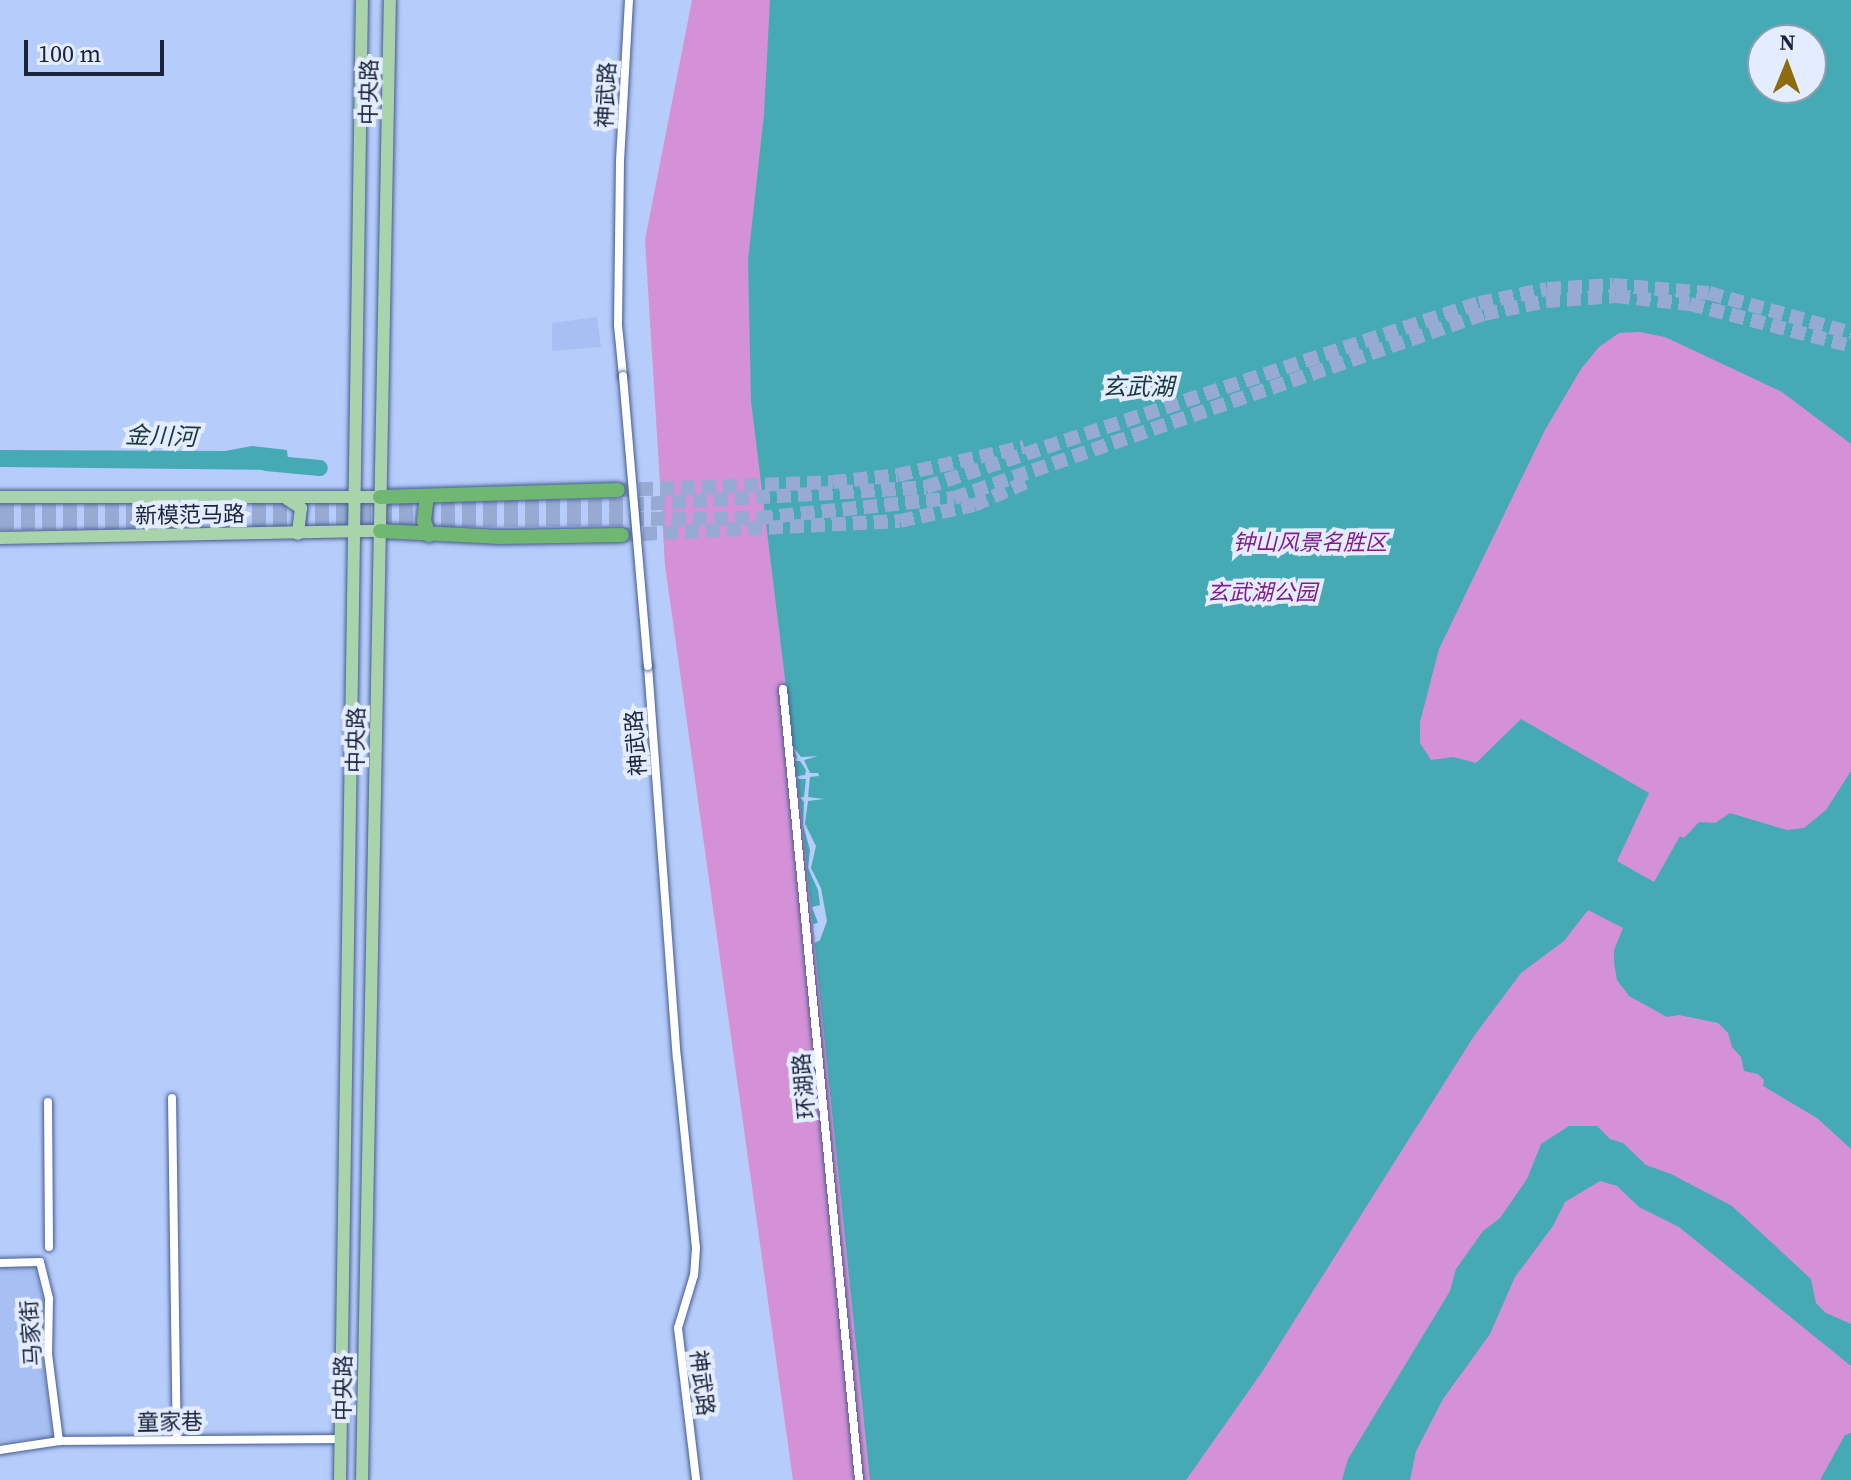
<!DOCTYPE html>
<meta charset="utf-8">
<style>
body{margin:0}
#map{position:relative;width:1851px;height:1480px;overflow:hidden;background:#b6ccfb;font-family:"Source Serif 4","Noto Sans SC",serif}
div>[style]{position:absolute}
.built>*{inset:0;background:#a7bff2}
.green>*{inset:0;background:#d491d7}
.water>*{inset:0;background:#46aab5}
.pier>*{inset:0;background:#b6ccfb}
.river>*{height:16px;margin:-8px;padding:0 8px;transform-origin:8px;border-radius:8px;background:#46aab5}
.highway-tunnel>*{height:14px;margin-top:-7px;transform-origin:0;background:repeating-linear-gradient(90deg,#97aad4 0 14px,transparent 0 21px)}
.roads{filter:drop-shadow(0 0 2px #455b8f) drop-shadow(0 0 2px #455b8f)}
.street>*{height:8px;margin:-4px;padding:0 4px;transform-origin:4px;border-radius:4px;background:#fff}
.primary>*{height:12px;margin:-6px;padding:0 6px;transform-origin:6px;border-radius:6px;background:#a9d4ab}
.highway>*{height:14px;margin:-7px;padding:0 7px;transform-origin:7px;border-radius:7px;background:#6fb773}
.bridges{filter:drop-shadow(0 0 2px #455b8f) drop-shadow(0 0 2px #455b8f)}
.street-bridge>*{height:8px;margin:-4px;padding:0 4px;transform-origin:4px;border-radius:4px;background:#fff}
span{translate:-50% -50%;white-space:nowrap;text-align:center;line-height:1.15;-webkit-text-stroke:8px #e4edff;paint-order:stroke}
.street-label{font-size:22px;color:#1a243a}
.park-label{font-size:22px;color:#831b8a;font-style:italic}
.water-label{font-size:24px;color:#19383b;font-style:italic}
.north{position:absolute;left:1747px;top:24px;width:80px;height:80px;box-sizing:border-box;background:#e4edff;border:2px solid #939db0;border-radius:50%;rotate:1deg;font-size:22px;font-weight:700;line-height:32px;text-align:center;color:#1a243a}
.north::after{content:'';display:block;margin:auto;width:28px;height:36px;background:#8e6b0f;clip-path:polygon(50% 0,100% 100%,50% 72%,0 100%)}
.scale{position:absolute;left:24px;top:40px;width:140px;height:36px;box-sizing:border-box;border:4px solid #1a243a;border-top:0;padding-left:10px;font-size:24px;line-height:28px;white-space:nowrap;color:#1a243a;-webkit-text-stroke:6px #e4edff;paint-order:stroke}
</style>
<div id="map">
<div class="built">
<div style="clip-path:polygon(597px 317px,601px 347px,552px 351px,552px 323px)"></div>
<div style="clip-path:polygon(35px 1267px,44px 1303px,42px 1353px,53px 1438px,0 1442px,0 1268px)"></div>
</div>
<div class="green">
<div style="clip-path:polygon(evenodd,692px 0,1851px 0,1851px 1480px,793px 1480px,665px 565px,645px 240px,692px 0,1763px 40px,1811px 40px,1811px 88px,1763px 88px,1763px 40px)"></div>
</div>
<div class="water">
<div style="clip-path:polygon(evenodd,770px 0,1851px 0,1851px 444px,1782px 392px,1665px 337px,1640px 332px,1619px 333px,1599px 347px,1581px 369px,1545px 430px,1439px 649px,1420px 722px,1420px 743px,1431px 760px,1453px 757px,1476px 763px,1521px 719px,1649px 793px,1617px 861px,1654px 882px,1680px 836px,1684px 838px,1699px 822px,1715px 823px,1730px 813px,1787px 830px,1804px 828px,1826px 810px,1851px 771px,1851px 1149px,1817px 1118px,1763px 1086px,1764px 1080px,1758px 1074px,1744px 1071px,1741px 1057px,1732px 1047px,1728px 1033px,1718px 1023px,1679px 1015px,1667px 1017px,1629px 996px,1617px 980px,1614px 963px,1614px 950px,1623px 928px,1588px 910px,1564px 941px,1521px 973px,1474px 1036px,1262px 1372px,1186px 1480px,870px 1480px,800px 801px,751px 401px,748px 260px,764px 114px,770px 0,1763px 40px,1811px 40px,1811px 88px,1763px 88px,1763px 40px)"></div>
<div style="clip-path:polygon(252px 446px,287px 450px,289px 470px,0 467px,0 450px,225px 451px)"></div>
<div style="clip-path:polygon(1569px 1126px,1597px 1126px,1610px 1139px,1623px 1143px,1646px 1165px,1671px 1174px,1732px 1206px,1811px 1279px,1816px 1303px,1826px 1313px,1851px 1324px,1851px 1366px,1679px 1227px,1639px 1207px,1617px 1186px,1600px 1181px,1565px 1202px,1553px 1226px,1515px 1277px,1490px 1334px,1443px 1399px,1416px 1451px,1410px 1480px,1342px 1480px,1348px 1459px,1450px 1291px,1456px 1269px,1483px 1231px,1500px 1218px,1527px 1179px,1541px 1144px)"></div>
<div style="clip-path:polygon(1851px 1433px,1851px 1480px,1820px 1480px,1845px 1435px)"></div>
</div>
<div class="pier">
<div style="clip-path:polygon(791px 744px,801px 757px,818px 756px,804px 760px,810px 773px,818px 773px,819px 776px,810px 777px,808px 797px,824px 799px,808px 801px,805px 824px,816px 846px,811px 868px,821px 888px,827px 921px,820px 940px,815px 943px,813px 924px,818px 923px,812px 907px,820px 905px,818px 890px,808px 868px,810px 850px,803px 825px,804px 802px,800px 797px,804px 797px,806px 779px,798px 779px,797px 776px,805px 775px,806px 770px,800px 761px,794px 761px,797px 757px)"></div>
</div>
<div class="river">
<div style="left:266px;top:463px;width:54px;rotate:5.3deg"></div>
</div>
<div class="highway-tunnel">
<div style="left:618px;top:490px;width:215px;rotate:-2.1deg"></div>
<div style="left:833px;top:482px;width:65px;rotate:-6.1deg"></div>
<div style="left:898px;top:475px;width:129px;rotate:-12.5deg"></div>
<div style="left:0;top:511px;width:609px;rotate:-0.47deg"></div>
<div style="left:609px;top:506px;width:318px;rotate:-3.4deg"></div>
<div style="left:926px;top:487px;width:583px;rotate:-18.4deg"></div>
<div style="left:1479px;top:303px;width:69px;rotate:-11.6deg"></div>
<div style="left:1547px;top:289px;width:66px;rotate:-3.5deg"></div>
<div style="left:1613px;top:285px;width:96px;rotate:4.8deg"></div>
<div style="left:1709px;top:293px;width:148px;rotate:15.7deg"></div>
<div style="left:0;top:523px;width:759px;rotate:-0.38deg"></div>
<div style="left:759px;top:518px;width:196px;rotate:-5.9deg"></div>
<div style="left:954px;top:498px;width:561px;rotate:-19.15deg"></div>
<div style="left:1484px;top:314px;width:63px;rotate:-11.8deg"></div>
<div style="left:1546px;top:301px;width:70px;rotate:-4.1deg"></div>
<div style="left:1616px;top:296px;width:74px;rotate:6.2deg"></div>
<div style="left:1690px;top:304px;width:166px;rotate:14.6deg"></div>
<div style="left:622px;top:535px;width:278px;rotate:-2.9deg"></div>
<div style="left:900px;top:521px;width:76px;rotate:-12.2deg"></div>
<div style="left:974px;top:505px;width:58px;rotate:-23.5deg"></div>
</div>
<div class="roads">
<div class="street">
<div style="left:623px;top:376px;width:51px;rotate:-95.6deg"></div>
<div style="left:618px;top:325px;width:164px;rotate:-89.3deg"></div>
<div style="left:620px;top:161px;width:161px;rotate:-86.8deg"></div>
<div style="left:648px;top:666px;width:393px;rotate:85.8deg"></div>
<div style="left:677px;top:1058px;width:191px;rotate:84.3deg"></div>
<div style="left:696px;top:1248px;width:27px;rotate:94deg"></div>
<div style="left:694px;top:1275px;width:55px;rotate:106.8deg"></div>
<div style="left:678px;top:1328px;width:153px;rotate:83.2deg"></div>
<div style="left:783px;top:689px;width:795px;rotate:84.51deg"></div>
<div style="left:172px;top:1098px;width:342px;rotate:89.2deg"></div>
<div style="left:48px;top:1102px;width:145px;rotate:89.6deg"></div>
<div style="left:0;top:1263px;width:40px;rotate:-1.4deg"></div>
<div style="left:40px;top:1262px;width:38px;rotate:76deg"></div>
<div style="left:49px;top:1299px;width:55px;rotate:91deg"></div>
<div style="left:48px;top:1354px;width:88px;rotate:82.8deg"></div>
<div style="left:0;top:1450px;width:60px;rotate:-8.7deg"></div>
<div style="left:59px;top:1441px;width:282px;rotate:-0.4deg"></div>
</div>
<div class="primary">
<div style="left:0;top:497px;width:380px"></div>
<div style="left:287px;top:499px;width:17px;rotate:33deg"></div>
<div style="left:301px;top:508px;width:26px;rotate:97deg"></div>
<div style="left:0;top:538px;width:380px;rotate:-1.1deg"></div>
<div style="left:340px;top:1480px;width:1480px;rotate:-89.15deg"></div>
<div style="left:362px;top:1480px;width:1480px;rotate:-88.92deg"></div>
</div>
<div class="highway">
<div style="left:427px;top:496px;width:25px;rotate:97deg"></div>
<div style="left:424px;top:521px;width:15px;rotate:70deg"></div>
<div style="left:380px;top:497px;width:238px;rotate:-1.7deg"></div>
<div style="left:380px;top:531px;width:121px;rotate:2.8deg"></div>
<div style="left:501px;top:537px;width:121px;rotate:-0.9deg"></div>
</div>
</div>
<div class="bridges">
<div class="street-bridge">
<div style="left:623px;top:376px;width:291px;rotate:85.1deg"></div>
</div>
</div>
<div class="street-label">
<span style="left:369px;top:92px;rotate:-89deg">中央路</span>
<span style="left:606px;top:95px;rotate:-87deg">神武路</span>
<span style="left:190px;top:515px;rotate:-1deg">新模范马路</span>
<span style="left:356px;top:740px;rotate:-89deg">中央路</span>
<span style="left:636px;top:743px;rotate:-94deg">神武路</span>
<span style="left:804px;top:1086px;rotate:-95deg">环湖路</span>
<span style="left:31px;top:1333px;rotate:-94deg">马家街</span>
<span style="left:702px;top:1383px;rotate:83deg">神武路</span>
<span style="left:343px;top:1388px;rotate:-89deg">中央路</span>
<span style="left:170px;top:1422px;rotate:-1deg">童家巷</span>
</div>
<div class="park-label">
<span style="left:1310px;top:543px">钟山风景名胜区</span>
<span style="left:1262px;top:593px">玄武湖公园</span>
</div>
<div class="water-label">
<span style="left:1138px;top:387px">玄武湖</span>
<span style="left:161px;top:436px;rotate:2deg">金川河</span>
</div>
<div class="north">N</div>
<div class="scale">100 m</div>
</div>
